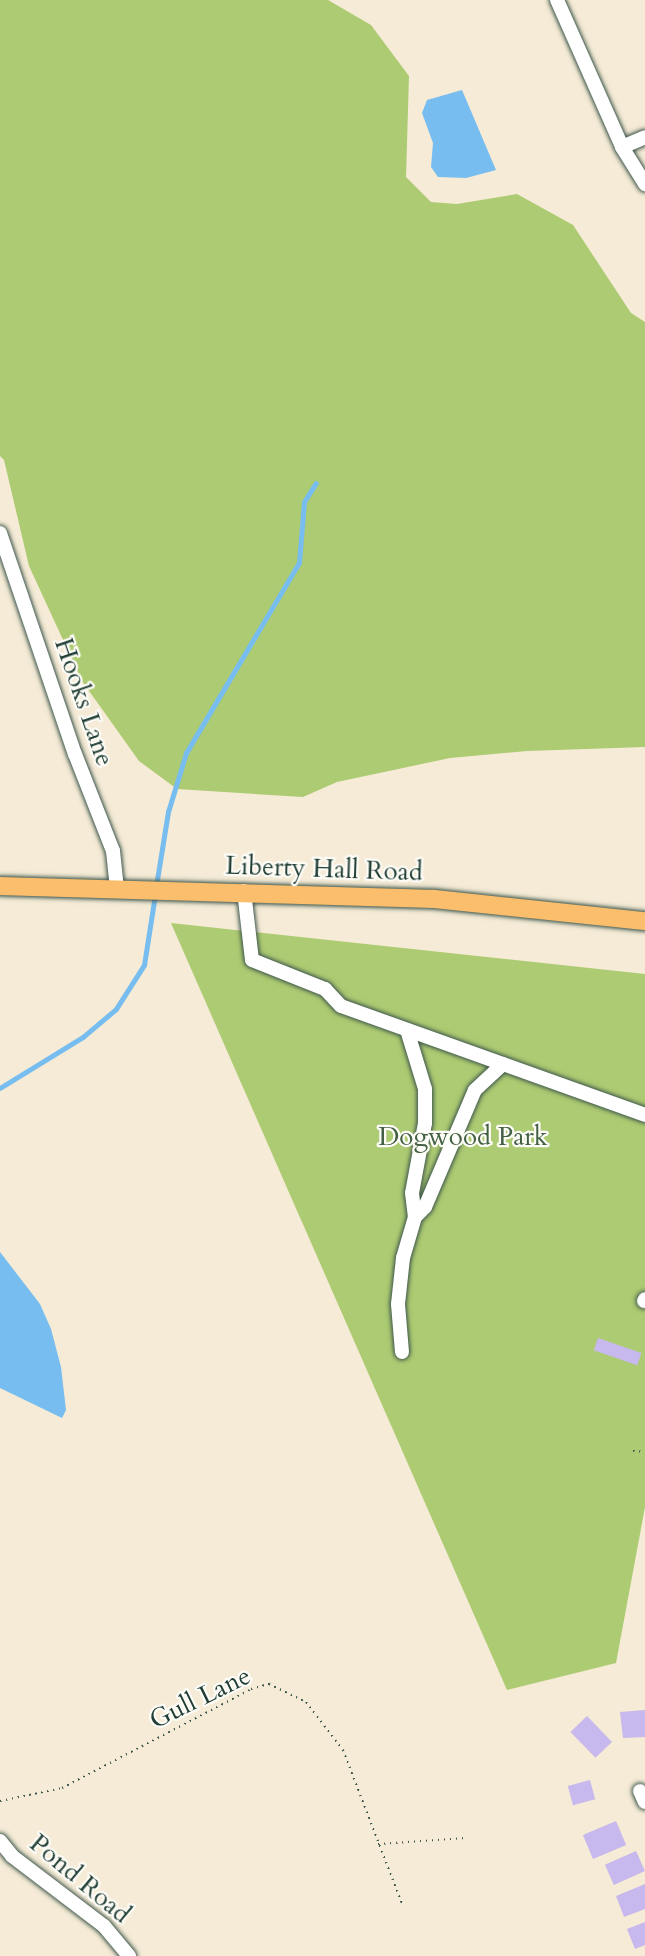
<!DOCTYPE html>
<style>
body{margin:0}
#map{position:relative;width:645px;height:1956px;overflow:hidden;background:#f5ebd6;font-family:Cardo,serif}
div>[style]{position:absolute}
.green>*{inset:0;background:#adcb72}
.water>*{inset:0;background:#78bdef}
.stream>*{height:4.5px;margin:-2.25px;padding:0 2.25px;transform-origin:2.25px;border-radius:2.25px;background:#78bdef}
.building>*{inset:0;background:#c7b8ed;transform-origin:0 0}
.path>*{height:2px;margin-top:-1px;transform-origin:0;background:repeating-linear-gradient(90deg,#3f574c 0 1.5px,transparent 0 6px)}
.roads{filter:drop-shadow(0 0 2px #3f574c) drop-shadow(0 0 2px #3f574c)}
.minor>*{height:14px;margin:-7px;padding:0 7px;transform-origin:7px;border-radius:7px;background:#fff}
.major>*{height:18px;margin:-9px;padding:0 9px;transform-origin:9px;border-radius:9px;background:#fabe6d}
span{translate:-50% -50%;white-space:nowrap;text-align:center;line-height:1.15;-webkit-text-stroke:4.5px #fdfcf7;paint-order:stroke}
.street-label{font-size:26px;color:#1f3d34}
.park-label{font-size:26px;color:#426044}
</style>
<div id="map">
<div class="green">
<div style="clip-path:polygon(0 0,328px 0,371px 25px,409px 76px,406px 177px,431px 202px,457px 204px,517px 194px,573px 225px,631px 313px,645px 322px,645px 747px,527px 751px,450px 758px,337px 782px,303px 797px,177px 789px,139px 761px,82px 681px,29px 566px,4px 460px,0 456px)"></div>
<div style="clip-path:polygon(171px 923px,645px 974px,645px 1507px,616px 1663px,507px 1690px)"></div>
</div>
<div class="water">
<div style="clip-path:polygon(462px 90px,496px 170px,466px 178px,438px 177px,431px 167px,433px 143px,422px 113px,427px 100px)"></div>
<div style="clip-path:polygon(0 1252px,40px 1304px,51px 1329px,61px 1367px,66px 1410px,62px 1418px,0 1388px)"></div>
</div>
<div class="stream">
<div style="left:156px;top:886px;width:75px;rotate:-80.8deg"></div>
<div style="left:168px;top:812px;width:62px;rotate:-73deg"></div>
<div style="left:186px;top:753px;width:221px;rotate:-59.3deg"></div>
<div style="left:299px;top:563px;width:61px;rotate:-85.3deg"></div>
<div style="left:304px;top:502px;width:22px;rotate:-58deg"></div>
<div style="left:0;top:1088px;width:97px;rotate:-31.6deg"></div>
<div style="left:83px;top:1037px;width:43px;rotate:-40.3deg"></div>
<div style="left:116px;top:1009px;width:52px;rotate:-57.5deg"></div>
<div style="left:144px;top:965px;width:71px;rotate:-81.1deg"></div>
</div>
<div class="building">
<div style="left:598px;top:1338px;width:46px;height:13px;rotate:19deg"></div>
<div style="clip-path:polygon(645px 1710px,645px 1737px,623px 1738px,620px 1712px)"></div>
<div style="left:587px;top:1716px;width:36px;height:23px;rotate:46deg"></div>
<div style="left:590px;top:1780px;width:20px;height:23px;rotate:75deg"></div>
<div style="left:616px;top:1821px;width:26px;height:36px;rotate:67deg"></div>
<div style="left:636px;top:1851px;width:22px;height:34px;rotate:66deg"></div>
<div style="clip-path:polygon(645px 1884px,645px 1909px,624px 1917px,616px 1896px)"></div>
<div style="clip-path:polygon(645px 1922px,645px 1945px,635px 1949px,627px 1929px)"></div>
</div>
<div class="path">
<div style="left:633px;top:1451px;width:12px;rotate:5deg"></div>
<div style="left:0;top:1801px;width:63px;rotate:-11.8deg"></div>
<div style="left:62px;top:1788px;width:213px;rotate:-27.6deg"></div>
<div style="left:251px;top:1689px;width:19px;rotate:-16deg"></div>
<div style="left:269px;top:1684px;width:41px;rotate:25.9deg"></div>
<div style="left:306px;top:1702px;width:61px;rotate:52.4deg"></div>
<div style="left:343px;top:1750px;width:165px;rotate:69deg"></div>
<div style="left:378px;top:1844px;width:88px;rotate:-3.9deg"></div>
</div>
<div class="roads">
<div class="minor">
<div style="left:557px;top:0;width:161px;rotate:66.1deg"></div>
<div style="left:622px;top:147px;width:44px;rotate:58.1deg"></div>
<div style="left:622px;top:147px;width:25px;rotate:-23deg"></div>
<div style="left:0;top:533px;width:233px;rotate:71.3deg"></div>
<div style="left:75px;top:754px;width:104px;rotate:68.6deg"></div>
<div style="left:113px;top:851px;width:37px;rotate:84deg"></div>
<div style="left:244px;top:891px;width:69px;rotate:83.4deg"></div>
<div style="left:252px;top:960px;width:79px;rotate:21.7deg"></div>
<div style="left:325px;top:989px;width:23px;rotate:47deg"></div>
<div style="left:341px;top:1006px;width:323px;rotate:19.7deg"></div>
<div style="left:407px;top:1030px;width:62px;rotate:73deg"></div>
<div style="left:425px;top:1089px;width:34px;rotate:90deg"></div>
<div style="left:425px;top:1123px;width:71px;rotate:100.5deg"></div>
<div style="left:412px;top:1193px;width:24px;rotate:83deg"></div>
<div style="left:644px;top:1301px;width:2px;rotate:-63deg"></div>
<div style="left:402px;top:1352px;width:48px;rotate:-94.8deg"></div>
<div style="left:398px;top:1304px;width:46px;rotate:-83.8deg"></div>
<div style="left:403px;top:1258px;width:43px;rotate:-73.7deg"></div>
<div style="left:415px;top:1217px;width:14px;rotate:-45deg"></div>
<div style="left:425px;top:1207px;width:127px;rotate:-66.9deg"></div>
<div style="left:475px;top:1090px;width:38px;rotate:-43deg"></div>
<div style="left:640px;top:1791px;width:12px;rotate:66deg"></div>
<div style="left:0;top:1841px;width:19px;rotate:51deg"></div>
<div style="left:12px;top:1856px;width:116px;rotate:37.3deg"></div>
<div style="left:104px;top:1926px;width:39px;rotate:50deg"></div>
</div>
<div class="major">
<div style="left:0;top:886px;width:434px;rotate:1.7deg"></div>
<div style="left:434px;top:899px;width:212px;rotate:6deg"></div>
</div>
</div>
<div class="street-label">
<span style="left:84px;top:702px;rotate:71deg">Hooks Lane</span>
<span style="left:324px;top:869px;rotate:2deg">Liberty Hall Road</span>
<span style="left:200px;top:1698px;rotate:-26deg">Gull Lane</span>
<span style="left:80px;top:1879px;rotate:40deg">Pond Road</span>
</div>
<div class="park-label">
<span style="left:463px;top:1137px">Dogwood Park</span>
</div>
</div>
